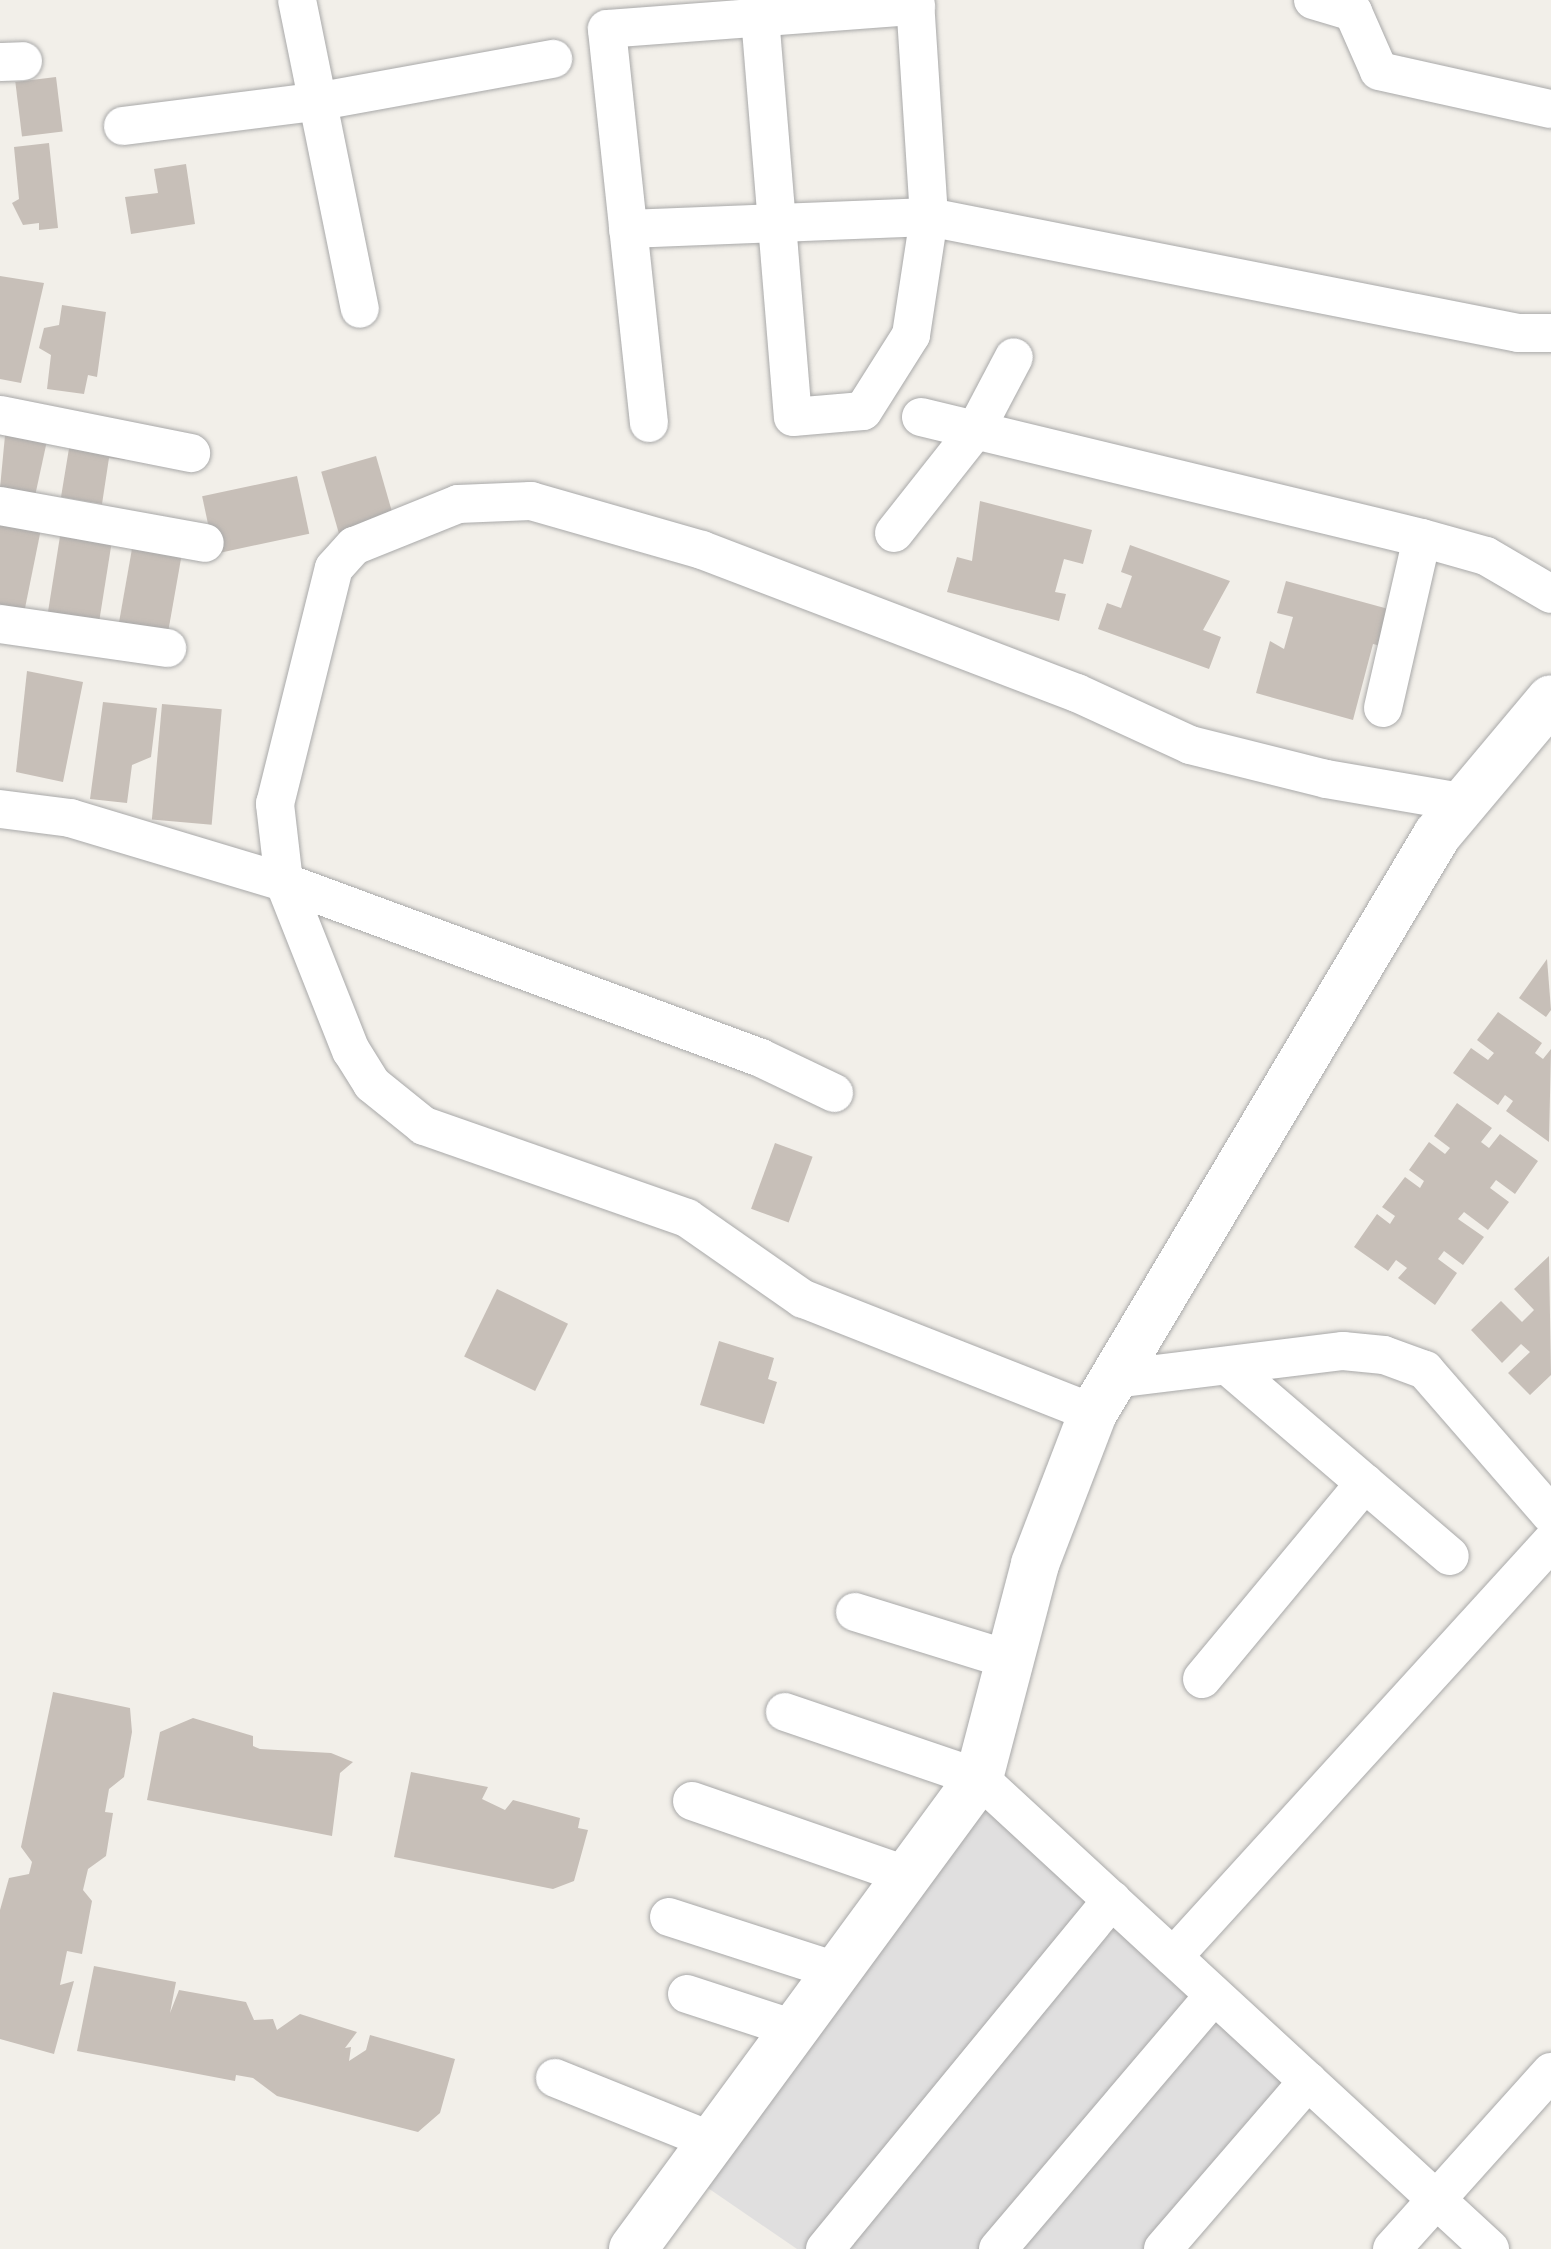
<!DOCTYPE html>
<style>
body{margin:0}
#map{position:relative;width:1551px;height:2249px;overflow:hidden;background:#f2efe9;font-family:Roboto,sans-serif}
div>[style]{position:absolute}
.residential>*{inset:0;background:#e0dfdf}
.building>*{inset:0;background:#c7bfb8;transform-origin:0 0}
.roads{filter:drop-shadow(0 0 2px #a9a9a9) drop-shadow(0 0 2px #a9a9a9)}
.minor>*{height:38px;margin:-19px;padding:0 19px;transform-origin:19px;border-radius:19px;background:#fff}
.tertiary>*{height:48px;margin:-24px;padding:0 24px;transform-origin:24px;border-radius:24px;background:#fff}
span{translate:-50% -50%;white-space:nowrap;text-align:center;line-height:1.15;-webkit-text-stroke:10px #fff;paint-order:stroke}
</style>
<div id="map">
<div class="residential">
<div style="clip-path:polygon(979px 1778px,1308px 2081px,1163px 2249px,797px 2249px,689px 2175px)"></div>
</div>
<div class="building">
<div style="left:56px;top:77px;width:55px;height:41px;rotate:83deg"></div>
<div style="clip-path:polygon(49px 143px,58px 228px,39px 230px,39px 223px,23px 225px,12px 203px,19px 199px,14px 147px)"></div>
<div style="clip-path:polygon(186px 164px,195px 224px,131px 234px,125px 197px,158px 193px,154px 169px)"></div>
<div style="clip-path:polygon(0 276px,44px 283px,21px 383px,0 379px)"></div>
<div style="clip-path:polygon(62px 305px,106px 312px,97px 377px,88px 375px,84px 394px,47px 389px,51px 355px,39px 348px,44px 328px,59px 325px)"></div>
<div style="clip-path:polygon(8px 404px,53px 413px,35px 496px,0 488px)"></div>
<div style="clip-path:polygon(73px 424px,129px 433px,125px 460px,109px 458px,102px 504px,61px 497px)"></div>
<div style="left:376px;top:456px;width:70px;height:57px;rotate:74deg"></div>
<div style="left:297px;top:476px;width:59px;height:97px;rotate:78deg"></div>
<div style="clip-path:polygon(980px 501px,1092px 530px,1083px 564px,1064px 559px,1055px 592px,1066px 594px,1059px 621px,947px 592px,957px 557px,972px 561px)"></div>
<div style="clip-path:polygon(0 516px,42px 524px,23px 618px,0 613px)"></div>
<div style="left:61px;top:530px;width:52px;height:94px;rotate:9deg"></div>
<div style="left:133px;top:543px;width:50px;height:85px;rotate:10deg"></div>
<div style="clip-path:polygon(1130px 545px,1230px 581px,1203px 630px,1221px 637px,1209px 669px,1098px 629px,1107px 603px,1121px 608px,1132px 576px,1121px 572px)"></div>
<div style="clip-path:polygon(1286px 581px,1403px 613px,1393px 649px,1373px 644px,1353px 720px,1256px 693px,1270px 641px,1284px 649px,1293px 617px,1277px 613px)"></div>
<div style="clip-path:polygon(27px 671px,83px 682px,63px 782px,16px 772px)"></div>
<div style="clip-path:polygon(103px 702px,157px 708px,151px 757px,132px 765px,127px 803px,90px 799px)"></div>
<div style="left:162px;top:704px;width:60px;height:116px;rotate:5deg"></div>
<div style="clip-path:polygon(1547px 959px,1551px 1010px,1546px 1017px,1519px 998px)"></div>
<div style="clip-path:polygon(1498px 1012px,1542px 1043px,1535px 1053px,1543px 1059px,1551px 1049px,1549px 1142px,1506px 1111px,1513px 1101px,1505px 1095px,1498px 1105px,1453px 1073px,1471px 1048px,1488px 1060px,1494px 1053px,1477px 1040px)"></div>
<div style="clip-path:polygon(1457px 1103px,1492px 1128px,1481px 1142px,1489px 1148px,1500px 1134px,1538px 1161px,1515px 1194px,1496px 1180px,1490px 1188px,1509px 1202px,1488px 1230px,1464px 1212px,1458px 1219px,1484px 1237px,1463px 1265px,1444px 1251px,1438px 1259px,1457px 1273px,1435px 1305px,1398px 1278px,1407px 1268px,1396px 1260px,1388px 1271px,1354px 1247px,1377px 1214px,1390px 1224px,1395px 1216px,1382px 1207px,1405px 1177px,1420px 1188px,1424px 1181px,1409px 1170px,1429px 1142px,1445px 1154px,1450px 1148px,1434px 1136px)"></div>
<div style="left:775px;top:1143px;width:40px;height:70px;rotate:20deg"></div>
<div style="clip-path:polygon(1549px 1256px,1551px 1375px,1530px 1395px,1508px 1373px,1530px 1352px,1521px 1344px,1502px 1363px,1471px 1330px,1501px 1301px,1522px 1322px,1534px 1310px,1514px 1289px)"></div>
<div style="left:497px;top:1289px;width:79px;height:75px;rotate:26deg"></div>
<div style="clip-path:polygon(719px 1341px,774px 1358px,768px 1379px,777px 1382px,764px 1424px,700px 1405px)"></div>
<div style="clip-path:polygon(53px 1692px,130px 1708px,132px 1732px,124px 1777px,109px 1789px,105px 1812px,113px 1813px,106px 1856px,88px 1869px,83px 1890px,92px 1901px,82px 1954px,67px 1951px,60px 1985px,74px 1981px,54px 2054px,0 2039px,0 1910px,9px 1878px,29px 1874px,32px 1862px,21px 1847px)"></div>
<div style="clip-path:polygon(193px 1718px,253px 1736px,253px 1746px,260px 1749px,331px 1753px,353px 1762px,340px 1773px,332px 1836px,147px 1800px,160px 1732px)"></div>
<div style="clip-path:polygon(411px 1772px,488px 1787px,482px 1799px,505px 1810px,513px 1800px,580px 1818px,578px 1828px,588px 1830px,574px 1881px,553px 1889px,394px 1857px)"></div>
<div style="clip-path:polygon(94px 1966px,176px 1982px,170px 2013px,179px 1990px,246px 2002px,254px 2020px,273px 2019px,277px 2030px,300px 2014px,357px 2032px,345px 2048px,351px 2047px,349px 2061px,366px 2050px,370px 2035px,455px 2059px,440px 2113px,418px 2132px,277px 2096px,253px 2078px,236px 2075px,235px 2081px,77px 2051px)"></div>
</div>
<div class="roads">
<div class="minor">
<div style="left:297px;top:0;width:315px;rotate:78.5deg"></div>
<div style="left:1313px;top:0;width:42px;rotate:16.7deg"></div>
<div style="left:1353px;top:12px;width:64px;rotate:66.2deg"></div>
<div style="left:1379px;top:71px;width:176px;rotate:12.5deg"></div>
<div style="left:760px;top:17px;width:401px;rotate:85.3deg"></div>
<div style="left:793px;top:417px;width:70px;rotate:-4.9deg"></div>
<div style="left:863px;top:411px;width:90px;rotate:-57.7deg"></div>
<div style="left:911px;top:335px;width:119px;rotate:-81.3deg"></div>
<div style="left:929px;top:217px;width:217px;rotate:-93.7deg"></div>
<div style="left:0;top:62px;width:23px;rotate:-2deg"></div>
<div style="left:123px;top:126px;width:200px;rotate:-7.2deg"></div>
<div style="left:321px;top:101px;width:236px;rotate:-10.3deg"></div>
<div style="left:628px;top:229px;width:301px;rotate:-2.3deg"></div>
<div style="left:929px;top:217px;width:600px;rotate:11.14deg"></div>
<div style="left:1518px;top:333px;width:33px"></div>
<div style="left:0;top:415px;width:195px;rotate:11.3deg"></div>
<div style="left:921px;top:417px;width:515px;rotate:13.58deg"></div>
<div style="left:1422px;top:538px;width:66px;rotate:15.7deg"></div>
<div style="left:1486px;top:556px;width:75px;rotate:30.3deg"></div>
<div style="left:649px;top:423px;width:396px;rotate:-96.1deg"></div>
<div style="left:607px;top:29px;width:310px;rotate:-4.3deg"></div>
<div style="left:0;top:506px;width:208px;rotate:10.2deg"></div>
<div style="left:894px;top:533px;width:132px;rotate:-51.7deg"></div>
<div style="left:976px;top:429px;width:81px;rotate:-62.2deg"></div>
<div style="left:0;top:624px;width:169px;rotate:8.2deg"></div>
<div style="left:1383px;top:708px;width:174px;rotate:-77.1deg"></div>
<div style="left:0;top:809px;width:71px;rotate:7.3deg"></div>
<div style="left:70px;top:818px;width:223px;rotate:16.7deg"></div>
<div style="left:284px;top:882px;width:508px;rotate:20.25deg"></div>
<div style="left:761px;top:1058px;width:81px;rotate:25.6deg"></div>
<div style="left:1228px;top:1366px;width:292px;rotate:40.6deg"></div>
<div style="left:1115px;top:1379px;width:230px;rotate:-7deg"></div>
<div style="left:1343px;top:1351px;width:41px;rotate:5.6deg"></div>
<div style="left:1384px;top:1355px;width:44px;rotate:20.1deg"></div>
<div style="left:1425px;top:1370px;width:192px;rotate:49deg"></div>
<div style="left:1093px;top:1413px;width:312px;rotate:-158.5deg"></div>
<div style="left:803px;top:1299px;width:141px;rotate:-145.1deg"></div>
<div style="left:687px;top:1218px;width:279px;rotate:-160.7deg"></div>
<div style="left:424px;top:1126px;width:67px;rotate:-141.1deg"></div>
<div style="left:372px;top:1084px;width:39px;rotate:-122deg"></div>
<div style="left:351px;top:1051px;width:182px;rotate:-111.6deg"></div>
<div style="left:284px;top:882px;width:79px;rotate:-96.6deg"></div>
<div style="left:275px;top:804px;width:243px;rotate:-76deg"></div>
<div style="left:334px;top:568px;width:30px;rotate:-48deg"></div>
<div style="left:354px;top:546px;width:112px;rotate:-22deg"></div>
<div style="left:458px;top:504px;width:73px;rotate:-2.4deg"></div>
<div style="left:531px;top:501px;width:178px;rotate:16deg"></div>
<div style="left:702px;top:550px;width:401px;rotate:20.9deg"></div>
<div style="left:1077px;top:693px;width:124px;rotate:24.7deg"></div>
<div style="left:1190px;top:745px;width:140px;rotate:14deg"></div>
<div style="left:1326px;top:779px;width:137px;rotate:9.7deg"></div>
<div style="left:855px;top:1612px;width:162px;rotate:17.2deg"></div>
<div style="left:1202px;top:1679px;width:255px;rotate:-50.3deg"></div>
<div style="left:785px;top:1712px;width:205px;rotate:18.8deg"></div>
<div style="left:979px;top:1778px;width:695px;rotate:42.67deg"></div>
<div style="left:692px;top:1801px;width:230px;rotate:19.1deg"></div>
<div style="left:669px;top:1917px;width:179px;rotate:17.9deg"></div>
<div style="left:1173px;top:1957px;width:561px;rotate:-47.67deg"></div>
<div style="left:687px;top:1994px;width:116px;rotate:18.1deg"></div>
<div style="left:555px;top:2078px;width:171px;rotate:21.9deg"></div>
<div style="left:825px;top:2249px;width:452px;rotate:-50.6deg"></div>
<div style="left:998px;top:2249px;width:333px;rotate:-49.6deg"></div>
<div style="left:1163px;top:2249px;width:222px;rotate:-49.2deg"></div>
<div style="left:1392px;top:2249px;width:238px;rotate:-48.1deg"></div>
</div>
<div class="tertiary">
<div style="left:633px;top:2249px;width:584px;rotate:-53.7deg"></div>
<div style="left:979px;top:1778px;width:221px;rotate:-75.3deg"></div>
<div style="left:1035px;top:1564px;width:162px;rotate:-69deg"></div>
<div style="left:1093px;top:1413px;width:673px;rotate:-59.24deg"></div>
<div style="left:1437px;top:835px;width:177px;rotate:-50deg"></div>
</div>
</div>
</div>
